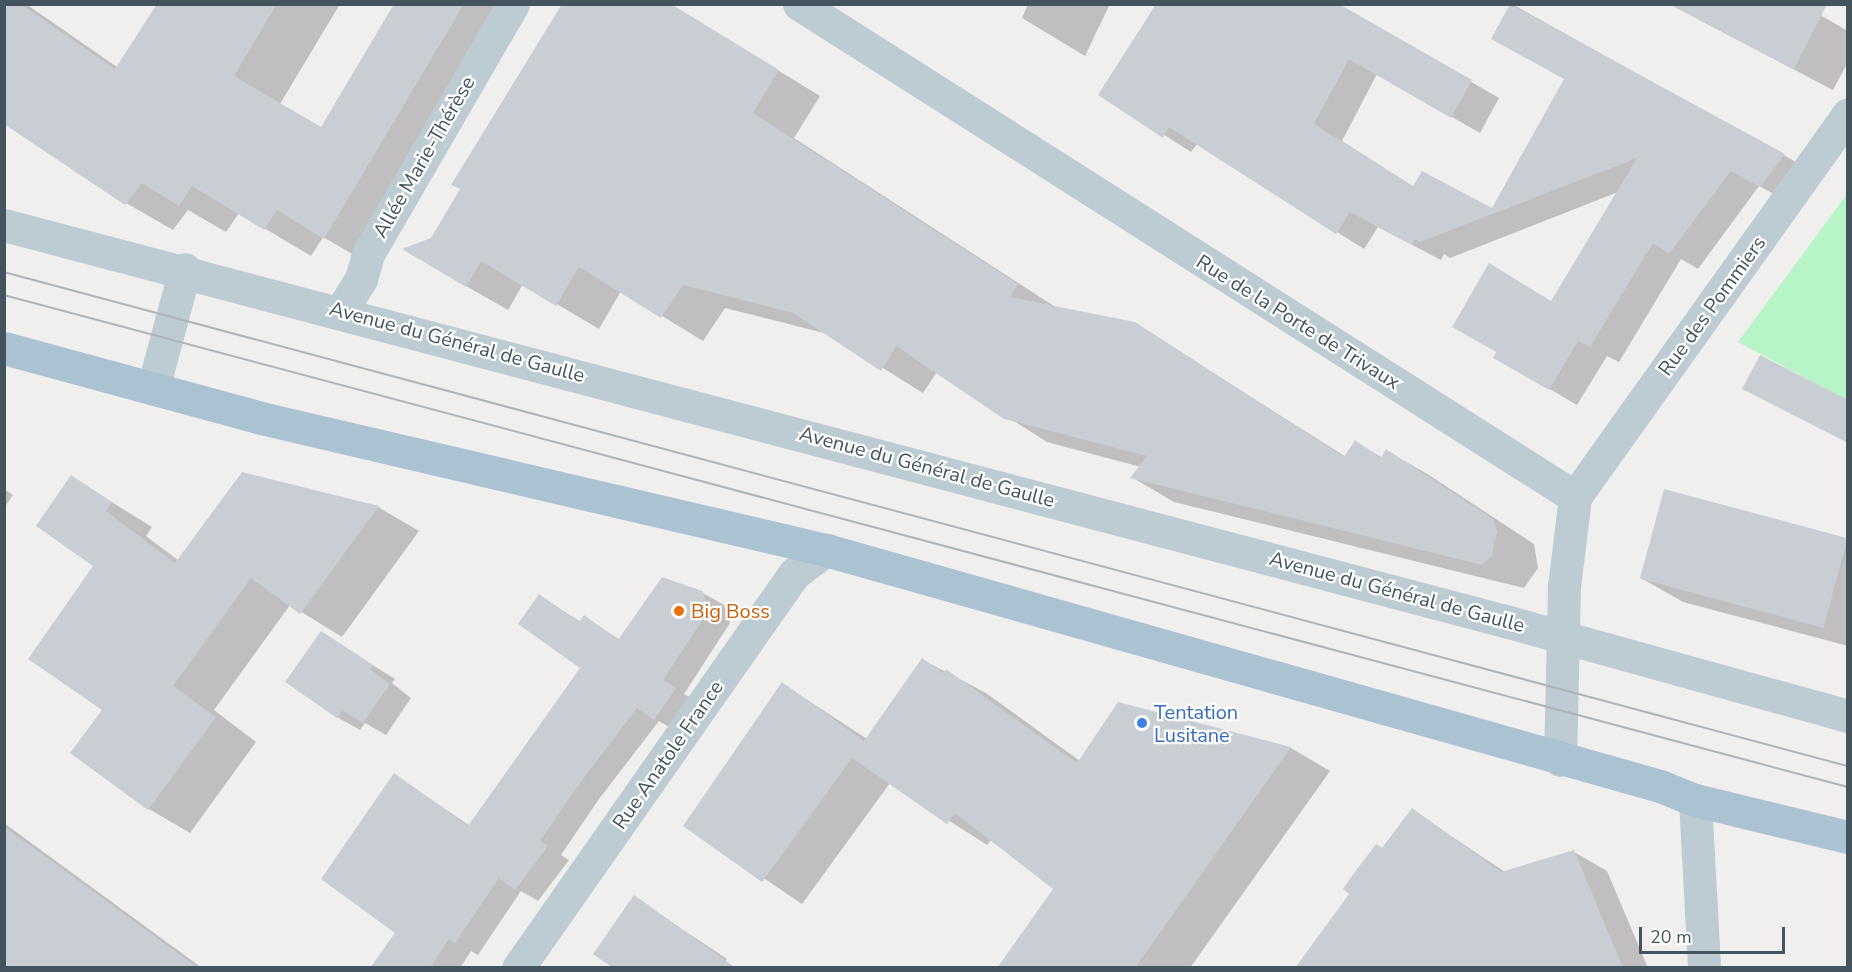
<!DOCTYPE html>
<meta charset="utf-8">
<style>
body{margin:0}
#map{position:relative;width:1852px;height:972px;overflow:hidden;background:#f1eeee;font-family:"Nunito Sans",sans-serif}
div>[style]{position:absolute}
.green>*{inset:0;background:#b7f4c8}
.shadow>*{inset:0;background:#0003}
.building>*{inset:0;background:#c9ced4;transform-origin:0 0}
.street>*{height:33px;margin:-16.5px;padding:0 16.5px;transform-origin:16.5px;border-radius:16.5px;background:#bdcbd2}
.primary>*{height:33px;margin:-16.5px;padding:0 16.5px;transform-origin:16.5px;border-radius:16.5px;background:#aac2d1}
.tram>*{height:1.5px;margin:-0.75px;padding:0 0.75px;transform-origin:0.75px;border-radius:0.75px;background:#afb4b9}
.dots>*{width:16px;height:16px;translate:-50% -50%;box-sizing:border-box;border:3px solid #fff;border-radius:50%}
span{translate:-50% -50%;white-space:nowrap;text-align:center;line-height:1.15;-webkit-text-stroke:4.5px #fff;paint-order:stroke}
.street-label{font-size:20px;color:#44545e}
.food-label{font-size:20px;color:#c56008}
.left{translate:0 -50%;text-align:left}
.shop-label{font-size:20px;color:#366cbe}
.frame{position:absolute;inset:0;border:6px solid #44545e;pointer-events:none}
.scale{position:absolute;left:1639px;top:927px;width:146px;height:27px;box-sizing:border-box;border:3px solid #44545e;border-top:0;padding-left:8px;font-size:18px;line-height:21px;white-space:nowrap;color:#44545e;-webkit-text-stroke:4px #fff;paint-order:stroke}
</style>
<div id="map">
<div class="green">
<div style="clip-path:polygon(1847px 194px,1847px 400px,1738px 342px)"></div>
</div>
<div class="shadow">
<div style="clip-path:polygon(4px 4px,26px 4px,117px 67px,173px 4px,340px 4px,280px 104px,322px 128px,396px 4px,528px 4px,371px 265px,323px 237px,311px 256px,239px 213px,226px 232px,188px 210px,173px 230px,126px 203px)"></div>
<div style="clip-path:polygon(670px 4px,820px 96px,794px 138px,1057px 308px,1134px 323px,1346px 457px,1355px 442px,1383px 458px,1387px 451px,1429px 475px,1534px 544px,1538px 568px,1524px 588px,1174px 502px,1133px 478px,1141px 467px,1047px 442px,937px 372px,923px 393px,828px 334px,725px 308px,703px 341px,621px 291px,599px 329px,523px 284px,508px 310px,466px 286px,432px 239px)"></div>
<div style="clip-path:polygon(1028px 4px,1110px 4px,1085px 56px,1022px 18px)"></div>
<div style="clip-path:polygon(1336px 4px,1499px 98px,1480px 133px,1377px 74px,1342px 141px,1414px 187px,1492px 210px,1566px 79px,1493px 38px,1512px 4px,1812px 171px,1789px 202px,1759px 186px,1698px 269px,1681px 259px,1619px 362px,1607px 356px,1577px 405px,1495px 357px,1552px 303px,1618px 192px,1450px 258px,1444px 254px,1441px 260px,1378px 227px,1364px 249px,1197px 144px,1191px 152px,1100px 94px)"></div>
<div style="clip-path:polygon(1669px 4px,1801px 4px,1848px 31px,1848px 62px,1833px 90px)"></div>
<div style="clip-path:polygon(71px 477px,152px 527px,146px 536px,179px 561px,378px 507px,419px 531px,342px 637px,290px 605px,214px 710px,256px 742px,190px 833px,149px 809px,72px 753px,104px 709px,95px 566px)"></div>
<div style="clip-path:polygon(4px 489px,13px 495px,4px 508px)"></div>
<div style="clip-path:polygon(1848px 539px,1848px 646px,1683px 602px,1641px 578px)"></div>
<div style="clip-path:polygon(701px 592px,724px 605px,730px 623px,684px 694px,698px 702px,677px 732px,659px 721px,599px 799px,561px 855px,569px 860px,538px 901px,521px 891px,478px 955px,471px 951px,460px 968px,372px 968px,397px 932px,395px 775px,470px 826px,583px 668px,539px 596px,581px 622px,585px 617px,620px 640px)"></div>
<div style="clip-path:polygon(321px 633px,395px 679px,392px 683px,411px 698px,386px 735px,365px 723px,360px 730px,337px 717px)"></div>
<div style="clip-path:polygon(923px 660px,986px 693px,1080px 761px,1118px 703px,1291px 748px,1330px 771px,1190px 968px,999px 968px,1055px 888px,992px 839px,987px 845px,890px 783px,802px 904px,685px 825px,783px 684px,867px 739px)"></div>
<div style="clip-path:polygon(1412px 810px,1505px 872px,1574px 852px,1607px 871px,1648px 968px,1297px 968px)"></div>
<div style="clip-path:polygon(4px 823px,202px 968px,4px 968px)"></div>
<div style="clip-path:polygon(634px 897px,727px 959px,721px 968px,610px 968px)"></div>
</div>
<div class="building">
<div style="clip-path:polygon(4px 4px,21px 4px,115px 69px,157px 4px,277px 4px,234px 76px,321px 127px,394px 4px,464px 4px,324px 239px,277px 210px,264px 230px,192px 186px,179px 206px,142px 183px,125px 205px,4px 124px)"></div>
<div style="clip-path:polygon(562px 4px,671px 4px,779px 70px,753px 113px,1018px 284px,1010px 297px,1135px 322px,1344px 457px,1355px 440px,1381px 458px,1386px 449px,1493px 519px,1497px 531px,1492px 555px,1482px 565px,1130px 478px,1147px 456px,1004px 419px,896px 346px,881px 371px,793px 313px,683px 285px,661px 318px,579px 267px,556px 306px,481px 261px,466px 287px,402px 249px,431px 238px,460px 189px,451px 185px)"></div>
<div style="clip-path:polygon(1156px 4px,1339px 4px,1472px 80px,1451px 118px,1349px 59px,1314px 124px,1413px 186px,1422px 171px,1492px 208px,1564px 79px,1491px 39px,1510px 4px,1785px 154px,1760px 187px,1731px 171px,1669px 254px,1653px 243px,1590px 347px,1578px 341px,1549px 390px,1493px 358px,1496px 352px,1452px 327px,1489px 263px,1551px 301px,1637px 158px,1420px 242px,1415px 239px,1412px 245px,1350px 212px,1336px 234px,1169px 127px,1163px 138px,1098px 95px)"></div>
<div style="clip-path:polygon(1670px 4px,1827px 4px,1794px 69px)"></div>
<div style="clip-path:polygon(1760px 355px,1848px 400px,1848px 443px,1742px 389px)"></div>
<div style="clip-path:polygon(242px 472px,379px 506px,300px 614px,251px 578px,173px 686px,216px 717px,148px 810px,70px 753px,102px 710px,28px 659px,93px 566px,36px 526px,71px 475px,112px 502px,106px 511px,175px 563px)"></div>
<div style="left:1664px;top:489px;width:190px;height:93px;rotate:15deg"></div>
<div style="clip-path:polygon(662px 577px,702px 591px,709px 610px,663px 680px,676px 688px,654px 720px,637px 708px,577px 787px,540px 841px,548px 846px,515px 890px,499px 878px,455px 943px,449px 939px,430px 968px,370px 968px,395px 933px,321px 879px,394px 773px,468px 826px,580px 668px,518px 624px,539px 594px,579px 622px,584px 615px,618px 640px)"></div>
<div style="clip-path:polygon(321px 631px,373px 665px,370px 669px,390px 684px,363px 723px,342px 710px,337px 718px,285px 682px)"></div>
<div style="clip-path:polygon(922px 658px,943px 673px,946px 669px,1077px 763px,1118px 702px,1291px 747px,1135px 968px,997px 968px,1053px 889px,955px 813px,947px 824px,852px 758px,762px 882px,683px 826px,782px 682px,864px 741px)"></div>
<div style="clip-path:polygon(1412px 808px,1501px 872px,1574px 850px,1623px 968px,1295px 968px,1349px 894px,1343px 889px,1352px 876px,1376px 844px,1382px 848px)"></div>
<div style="clip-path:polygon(4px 827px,56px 864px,198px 968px,4px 968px)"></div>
<div style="clip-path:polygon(634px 895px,736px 968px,613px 968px,593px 954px)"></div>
</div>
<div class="street">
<div style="left:799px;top:4px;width:919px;rotate:32.43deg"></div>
<div style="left:1575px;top:497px;width:90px;rotate:97deg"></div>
<div style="left:1564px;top:586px;width:174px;rotate:91.3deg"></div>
<div style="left:4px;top:225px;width:1556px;rotate:14.78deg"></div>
<div style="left:1509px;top:622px;width:352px;rotate:15.5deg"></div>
<div style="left:341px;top:311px;width:38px;rotate:-58deg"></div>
<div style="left:361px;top:279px;width:26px;rotate:-74deg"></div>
<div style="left:368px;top:254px;width:289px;rotate:-59.9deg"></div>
<div style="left:153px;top:388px;width:123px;rotate:-74.9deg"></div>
<div style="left:1575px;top:497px;width:470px;rotate:-54.5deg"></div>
<div style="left:1695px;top:800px;width:168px;rotate:86.9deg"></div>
<div style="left:518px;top:968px;width:482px;rotate:-55deg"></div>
<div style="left:795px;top:573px;width:39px;rotate:-37deg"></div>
</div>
<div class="primary">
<div style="left:4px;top:348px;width:266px;rotate:15.2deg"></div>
<div style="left:261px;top:418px;width:580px;rotate:13.15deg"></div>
<div style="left:826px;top:550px;width:867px;rotate:15.8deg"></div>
<div style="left:1660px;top:786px;width:38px;rotate:22deg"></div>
<div style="left:1695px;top:800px;width:157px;rotate:13.6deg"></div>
</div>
<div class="tram">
<div style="left:4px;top:272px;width:1909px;rotate:15deg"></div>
<div style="left:4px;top:295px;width:1909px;rotate:14.94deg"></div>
</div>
<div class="dots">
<div style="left:679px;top:611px;background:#e8710a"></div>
<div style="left:1142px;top:723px;background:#3f7fe0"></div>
</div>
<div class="street-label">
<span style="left:424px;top:157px;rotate:-60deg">Allée Marie-Thérèse</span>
<span style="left:1712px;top:306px;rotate:-54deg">Rue des Pommiers</span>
<span style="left:1298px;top:322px;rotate:32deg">Rue de la Porte de Trivaux</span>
<span style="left:457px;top:342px;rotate:15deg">Avenue du Général de Gaulle</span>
<span style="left:927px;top:467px;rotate:15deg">Avenue du Général de Gaulle</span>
<span style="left:1397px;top:592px;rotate:15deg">Avenue du Général de Gaulle</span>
<span style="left:668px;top:755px;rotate:-55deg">Rue Anatole France</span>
</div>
<div class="food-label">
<span class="left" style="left:691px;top:611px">Big Boss</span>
</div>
<div class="shop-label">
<span class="left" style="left:1154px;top:724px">Tentation<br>Lusitane</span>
</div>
<div class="frame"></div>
<div class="scale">20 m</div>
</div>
